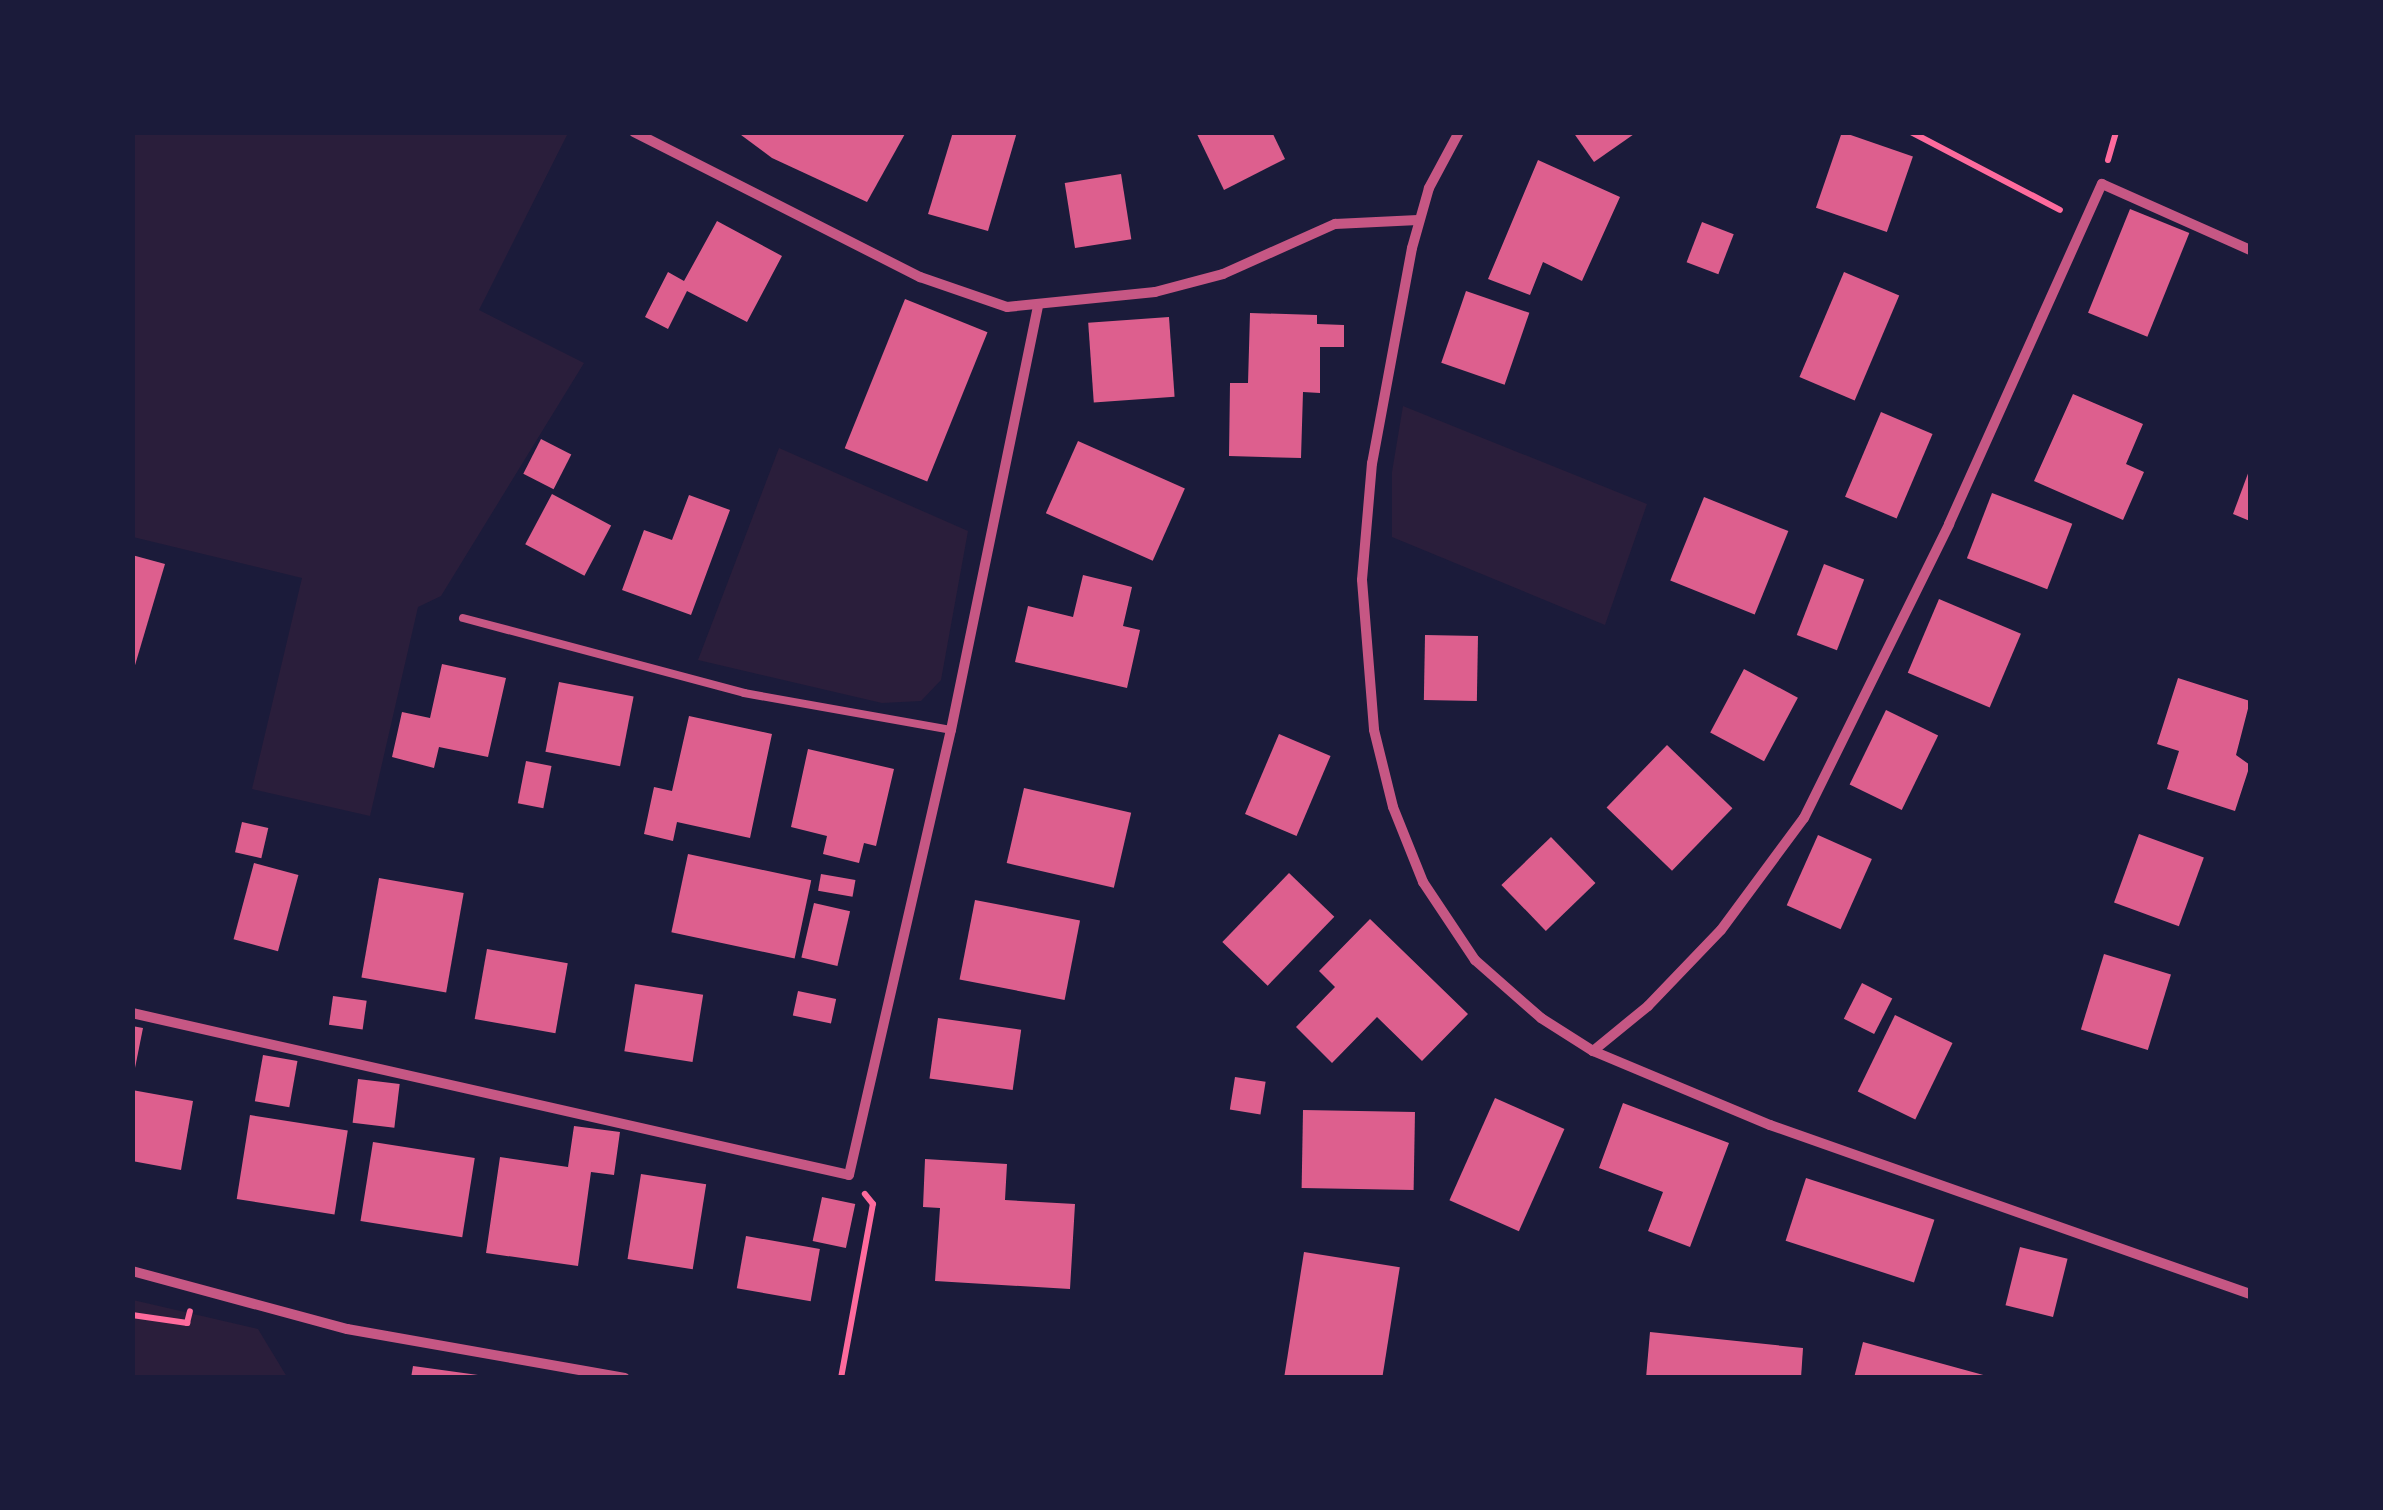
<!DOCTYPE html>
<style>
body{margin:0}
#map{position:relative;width:2383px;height:1510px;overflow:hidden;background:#1b1b3a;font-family:"Titillium Web",sans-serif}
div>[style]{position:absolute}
.green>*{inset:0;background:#2a1e3b}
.building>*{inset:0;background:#dd5f8e;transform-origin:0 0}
.path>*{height:6px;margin:-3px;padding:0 3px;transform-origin:3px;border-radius:3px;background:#ff6b9d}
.service>*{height:8px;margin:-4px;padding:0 4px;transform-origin:4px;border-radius:4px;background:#c65784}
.minor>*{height:10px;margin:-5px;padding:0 5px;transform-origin:5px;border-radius:5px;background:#c65784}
span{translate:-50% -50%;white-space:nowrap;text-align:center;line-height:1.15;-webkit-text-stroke:8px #1b1b3a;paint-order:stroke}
.frame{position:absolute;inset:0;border:135px solid #1b1b3a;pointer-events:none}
</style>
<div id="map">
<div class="green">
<div style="clip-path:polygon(133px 132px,568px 133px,479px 310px,584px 363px,441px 596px,418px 607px,370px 816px,252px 789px,302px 578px,133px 537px)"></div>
<div style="clip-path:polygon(1403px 406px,1647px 504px,1605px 625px,1392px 537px,1392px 472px)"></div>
<div style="clip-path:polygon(779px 448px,968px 531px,941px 680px,921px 701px,882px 703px,698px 660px)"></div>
<div style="clip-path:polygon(133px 1300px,258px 1329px,287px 1377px,133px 1378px)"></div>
</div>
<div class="building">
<div style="clip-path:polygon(737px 132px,906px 132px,867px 202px,772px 158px)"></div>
<div style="clip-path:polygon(953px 132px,1017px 132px,988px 231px,928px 214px)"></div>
<div style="clip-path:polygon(1196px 132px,1272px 132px,1285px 159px,1224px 190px)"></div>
<div style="clip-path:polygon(1573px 132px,1637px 132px,1594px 162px)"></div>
<div style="left:1842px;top:132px;width:75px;height:80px;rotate:19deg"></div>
<div style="clip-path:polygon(1538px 160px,1620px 197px,1582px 281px,1543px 262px,1530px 295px,1488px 279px)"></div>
<div style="left:1121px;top:174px;width:66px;height:57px;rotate:81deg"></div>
<div style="left:2130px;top:209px;width:64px;height:112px;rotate:22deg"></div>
<div style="clip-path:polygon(717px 221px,782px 256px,747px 322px,687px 291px,668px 329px,645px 317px,668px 272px,684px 281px)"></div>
<div style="left:1702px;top:222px;width:34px;height:43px;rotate:21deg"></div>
<div style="left:1844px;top:272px;width:60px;height:114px;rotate:23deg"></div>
<div style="left:1466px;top:291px;width:67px;height:76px;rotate:19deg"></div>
<div style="left:905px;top:299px;width:89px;height:161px;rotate:22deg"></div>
<div style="clip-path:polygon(1250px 313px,1317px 315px,1317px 324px,1344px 325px,1344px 347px,1320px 347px,1320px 393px,1303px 392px,1301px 458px,1229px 456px,1230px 383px,1248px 383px)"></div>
<div style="left:1169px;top:317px;width:80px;height:81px;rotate:86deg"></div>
<div style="clip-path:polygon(2073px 394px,2143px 424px,2126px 464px,2144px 472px,2123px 520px,2034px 481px)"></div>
<div style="left:1881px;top:412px;width:56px;height:92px;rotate:23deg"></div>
<div style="left:541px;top:439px;width:34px;height:39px;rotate:27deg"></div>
<div style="left:1078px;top:441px;width:117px;height:79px;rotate:24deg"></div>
<div style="clip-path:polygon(2250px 468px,2250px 521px,2233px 514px)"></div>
<div style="left:1992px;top:493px;width:86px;height:70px;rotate:21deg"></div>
<div style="left:552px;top:494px;width:67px;height:57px;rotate:28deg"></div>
<div style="clip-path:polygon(689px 495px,730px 510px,691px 615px,622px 590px,644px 530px,672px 540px)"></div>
<div style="left:1704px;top:497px;width:91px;height:90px;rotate:22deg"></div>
<div style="clip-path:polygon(132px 555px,165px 564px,133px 672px,132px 672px)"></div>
<div style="left:1824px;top:564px;width:43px;height:76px;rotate:21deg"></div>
<div style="clip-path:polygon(1083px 575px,1132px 587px,1123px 626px,1140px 630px,1127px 688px,1015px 662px,1028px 606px,1073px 617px)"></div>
<div style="left:1939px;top:599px;width:89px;height:80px;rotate:23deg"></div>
<div style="left:1425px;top:635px;width:53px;height:65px;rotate:1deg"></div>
<div style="clip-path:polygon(442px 664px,506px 678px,488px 757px,439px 747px,434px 768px,392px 757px,402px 712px,430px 718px)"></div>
<div style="left:1744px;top:669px;width:61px;height:72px;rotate:28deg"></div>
<div style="clip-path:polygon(2178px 678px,2250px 701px,2236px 755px,2250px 765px,2235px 811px,2167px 789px,2179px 751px,2157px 744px)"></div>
<div style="left:559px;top:682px;width:76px;height:71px;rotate:11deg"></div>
<div style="left:1886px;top:710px;width:58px;height:83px;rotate:26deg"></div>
<div style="clip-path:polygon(689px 716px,772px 734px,750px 838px,677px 822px,673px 841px,644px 834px,654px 787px,672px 791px)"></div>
<div style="left:1279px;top:734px;width:56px;height:87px;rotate:23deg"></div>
<div style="left:1667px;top:745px;width:91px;height:87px;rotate:44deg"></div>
<div style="clip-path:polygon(808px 749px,894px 769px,876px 846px,864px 843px,859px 863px,823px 854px,827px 836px,791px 827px)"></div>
<div style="left:526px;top:761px;width:26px;height:43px;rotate:11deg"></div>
<div style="left:1024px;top:788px;width:110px;height:77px;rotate:13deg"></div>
<div style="left:242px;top:822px;width:27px;height:31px;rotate:13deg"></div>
<div style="left:2139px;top:834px;width:69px;height:73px;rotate:20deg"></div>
<div style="left:1818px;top:835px;width:59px;height:77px;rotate:24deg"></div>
<div style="left:1551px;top:837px;width:64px;height:69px;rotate:46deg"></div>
<div style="left:688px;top:854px;width:126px;height:80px;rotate:12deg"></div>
<div style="left:254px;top:863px;width:46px;height:79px;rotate:15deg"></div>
<div style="left:1289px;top:873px;width:63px;height:96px;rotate:44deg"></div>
<div style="left:821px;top:874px;width:35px;height:17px;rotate:10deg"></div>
<div style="left:379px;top:878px;width:86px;height:101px;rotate:10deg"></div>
<div style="left:975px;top:900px;width:107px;height:81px;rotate:11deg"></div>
<div style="left:814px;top:903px;width:37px;height:56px;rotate:13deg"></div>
<div style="clip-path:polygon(1370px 919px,1468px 1014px,1422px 1061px,1377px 1017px,1332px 1063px,1296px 1027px,1335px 987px,1319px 971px)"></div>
<div style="left:487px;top:949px;width:82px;height:71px;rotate:10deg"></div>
<div style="left:2104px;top:954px;width:70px;height:79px;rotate:17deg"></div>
<div style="left:1862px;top:983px;width:34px;height:40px;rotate:27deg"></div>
<div style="left:635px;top:984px;width:69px;height:68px;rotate:9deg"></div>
<div style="left:798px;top:991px;width:39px;height:25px;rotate:12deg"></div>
<div style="left:333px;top:996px;width:34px;height:29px;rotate:8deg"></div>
<div style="left:1895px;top:1015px;width:64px;height:85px;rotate:26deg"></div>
<div style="left:938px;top:1018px;width:84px;height:61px;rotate:8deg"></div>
<div style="clip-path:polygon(132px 1026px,143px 1028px,134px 1073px,132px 1073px)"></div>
<div style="left:263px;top:1055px;width:35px;height:47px;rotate:10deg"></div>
<div style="left:1235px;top:1077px;width:31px;height:33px;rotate:9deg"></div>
<div style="left:358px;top:1079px;width:42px;height:44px;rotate:7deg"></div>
<div style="clip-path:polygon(132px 1090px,193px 1101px,181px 1170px,132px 1161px)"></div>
<div style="left:1495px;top:1098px;width:76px;height:112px;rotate:24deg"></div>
<div style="clip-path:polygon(1623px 1103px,1729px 1143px,1690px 1247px,1648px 1231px,1663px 1192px,1599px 1168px)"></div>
<div style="left:1303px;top:1110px;width:112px;height:78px;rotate:1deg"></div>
<div style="left:250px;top:1115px;width:99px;height:85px;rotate:9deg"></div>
<div style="clip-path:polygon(574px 1126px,620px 1132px,614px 1175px,591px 1172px,578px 1266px,486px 1253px,500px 1157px,568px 1167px)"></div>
<div style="left:373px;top:1142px;width:103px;height:80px;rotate:9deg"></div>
<div style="clip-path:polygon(925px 1159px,1007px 1164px,1005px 1200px,1075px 1204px,1070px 1289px,935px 1281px,940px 1208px,923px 1207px)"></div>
<div style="left:641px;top:1174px;width:66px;height:86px;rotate:9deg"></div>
<div style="left:1806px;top:1178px;width:135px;height:66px;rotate:18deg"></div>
<div style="left:822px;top:1197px;width:34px;height:45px;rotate:12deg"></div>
<div style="left:746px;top:1236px;width:75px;height:53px;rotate:10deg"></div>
<div style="left:2020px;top:1247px;width:49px;height:60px;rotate:14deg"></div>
<div style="left:1304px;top:1252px;width:97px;height:127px;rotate:9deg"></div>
<div style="clip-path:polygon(1650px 1332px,1803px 1348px,1801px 1378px,1646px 1378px)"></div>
<div style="clip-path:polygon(1863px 1342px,1987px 1376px,1987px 1378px,1854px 1378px)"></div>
<div style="clip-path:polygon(413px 1366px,478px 1375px,478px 1378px,411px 1378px)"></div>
</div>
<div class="path">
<div style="left:1911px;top:132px;width:168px;rotate:27.6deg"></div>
<div style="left:2108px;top:160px;width:29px;rotate:-74deg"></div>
<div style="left:132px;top:1315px;width:56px;rotate:8.3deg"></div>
<div style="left:187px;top:1323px;width:12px;rotate:-76deg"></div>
<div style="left:841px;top:1378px;width:177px;rotate:-79.6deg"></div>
<div style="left:873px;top:1204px;width:13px;rotate:-129deg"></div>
</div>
<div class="service">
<div style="left:463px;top:618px;width:291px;rotate:14.9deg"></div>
<div style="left:744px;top:693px;width:210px;rotate:10.1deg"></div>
</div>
<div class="minor">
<div style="left:634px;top:132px;width:321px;rotate:26.9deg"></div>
<div style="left:920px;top:277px;width:92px;rotate:19deg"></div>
<div style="left:1007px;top:307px;width:149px;rotate:-5.8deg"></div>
<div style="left:1155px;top:292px;width:70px;rotate:-14.8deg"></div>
<div style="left:1223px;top:274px;width:123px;rotate:-24.1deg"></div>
<div style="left:1335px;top:224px;width:83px;rotate:-2.8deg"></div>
<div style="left:1459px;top:132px;width:64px;rotate:118.2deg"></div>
<div style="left:1429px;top:188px;width:62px;rotate:105.8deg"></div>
<div style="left:1412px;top:248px;width:219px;rotate:100.5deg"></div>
<div style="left:1372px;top:463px;width:117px;rotate:94.9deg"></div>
<div style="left:1362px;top:580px;width:150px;rotate:85.4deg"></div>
<div style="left:1374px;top:730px;width:79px;rotate:76.1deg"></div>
<div style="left:1393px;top:807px;width:81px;rotate:68.2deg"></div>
<div style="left:1423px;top:882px;width:94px;rotate:56.3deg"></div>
<div style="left:1475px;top:960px;width:88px;rotate:41.3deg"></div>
<div style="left:1541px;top:1018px;width:62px;rotate:32.4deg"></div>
<div style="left:1593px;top:1051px;width:192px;rotate:22.7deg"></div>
<div style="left:1770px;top:1125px;width:509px;rotate:19.4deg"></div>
<div style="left:132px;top:1013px;width:735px;rotate:12.73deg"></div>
<div style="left:849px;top:1175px;width:457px;rotate:-77.1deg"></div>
<div style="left:951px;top:730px;width:431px;rotate:-78.4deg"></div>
<div style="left:1593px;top:1051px;width:71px;rotate:-39.3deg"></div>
<div style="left:1648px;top:1006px;width:105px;rotate:-46.2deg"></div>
<div style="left:1721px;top:930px;width:139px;rotate:-53.5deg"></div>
<div style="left:1804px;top:818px;width:328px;rotate:-63.7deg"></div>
<div style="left:1949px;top:524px;width:373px;rotate:-65.8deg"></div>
<div style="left:2102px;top:184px;width:162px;rotate:24deg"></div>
<div style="left:132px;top:1271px;width:223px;rotate:15.1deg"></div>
<div style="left:347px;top:1329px;width:282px;rotate:10deg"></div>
</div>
<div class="frame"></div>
</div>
